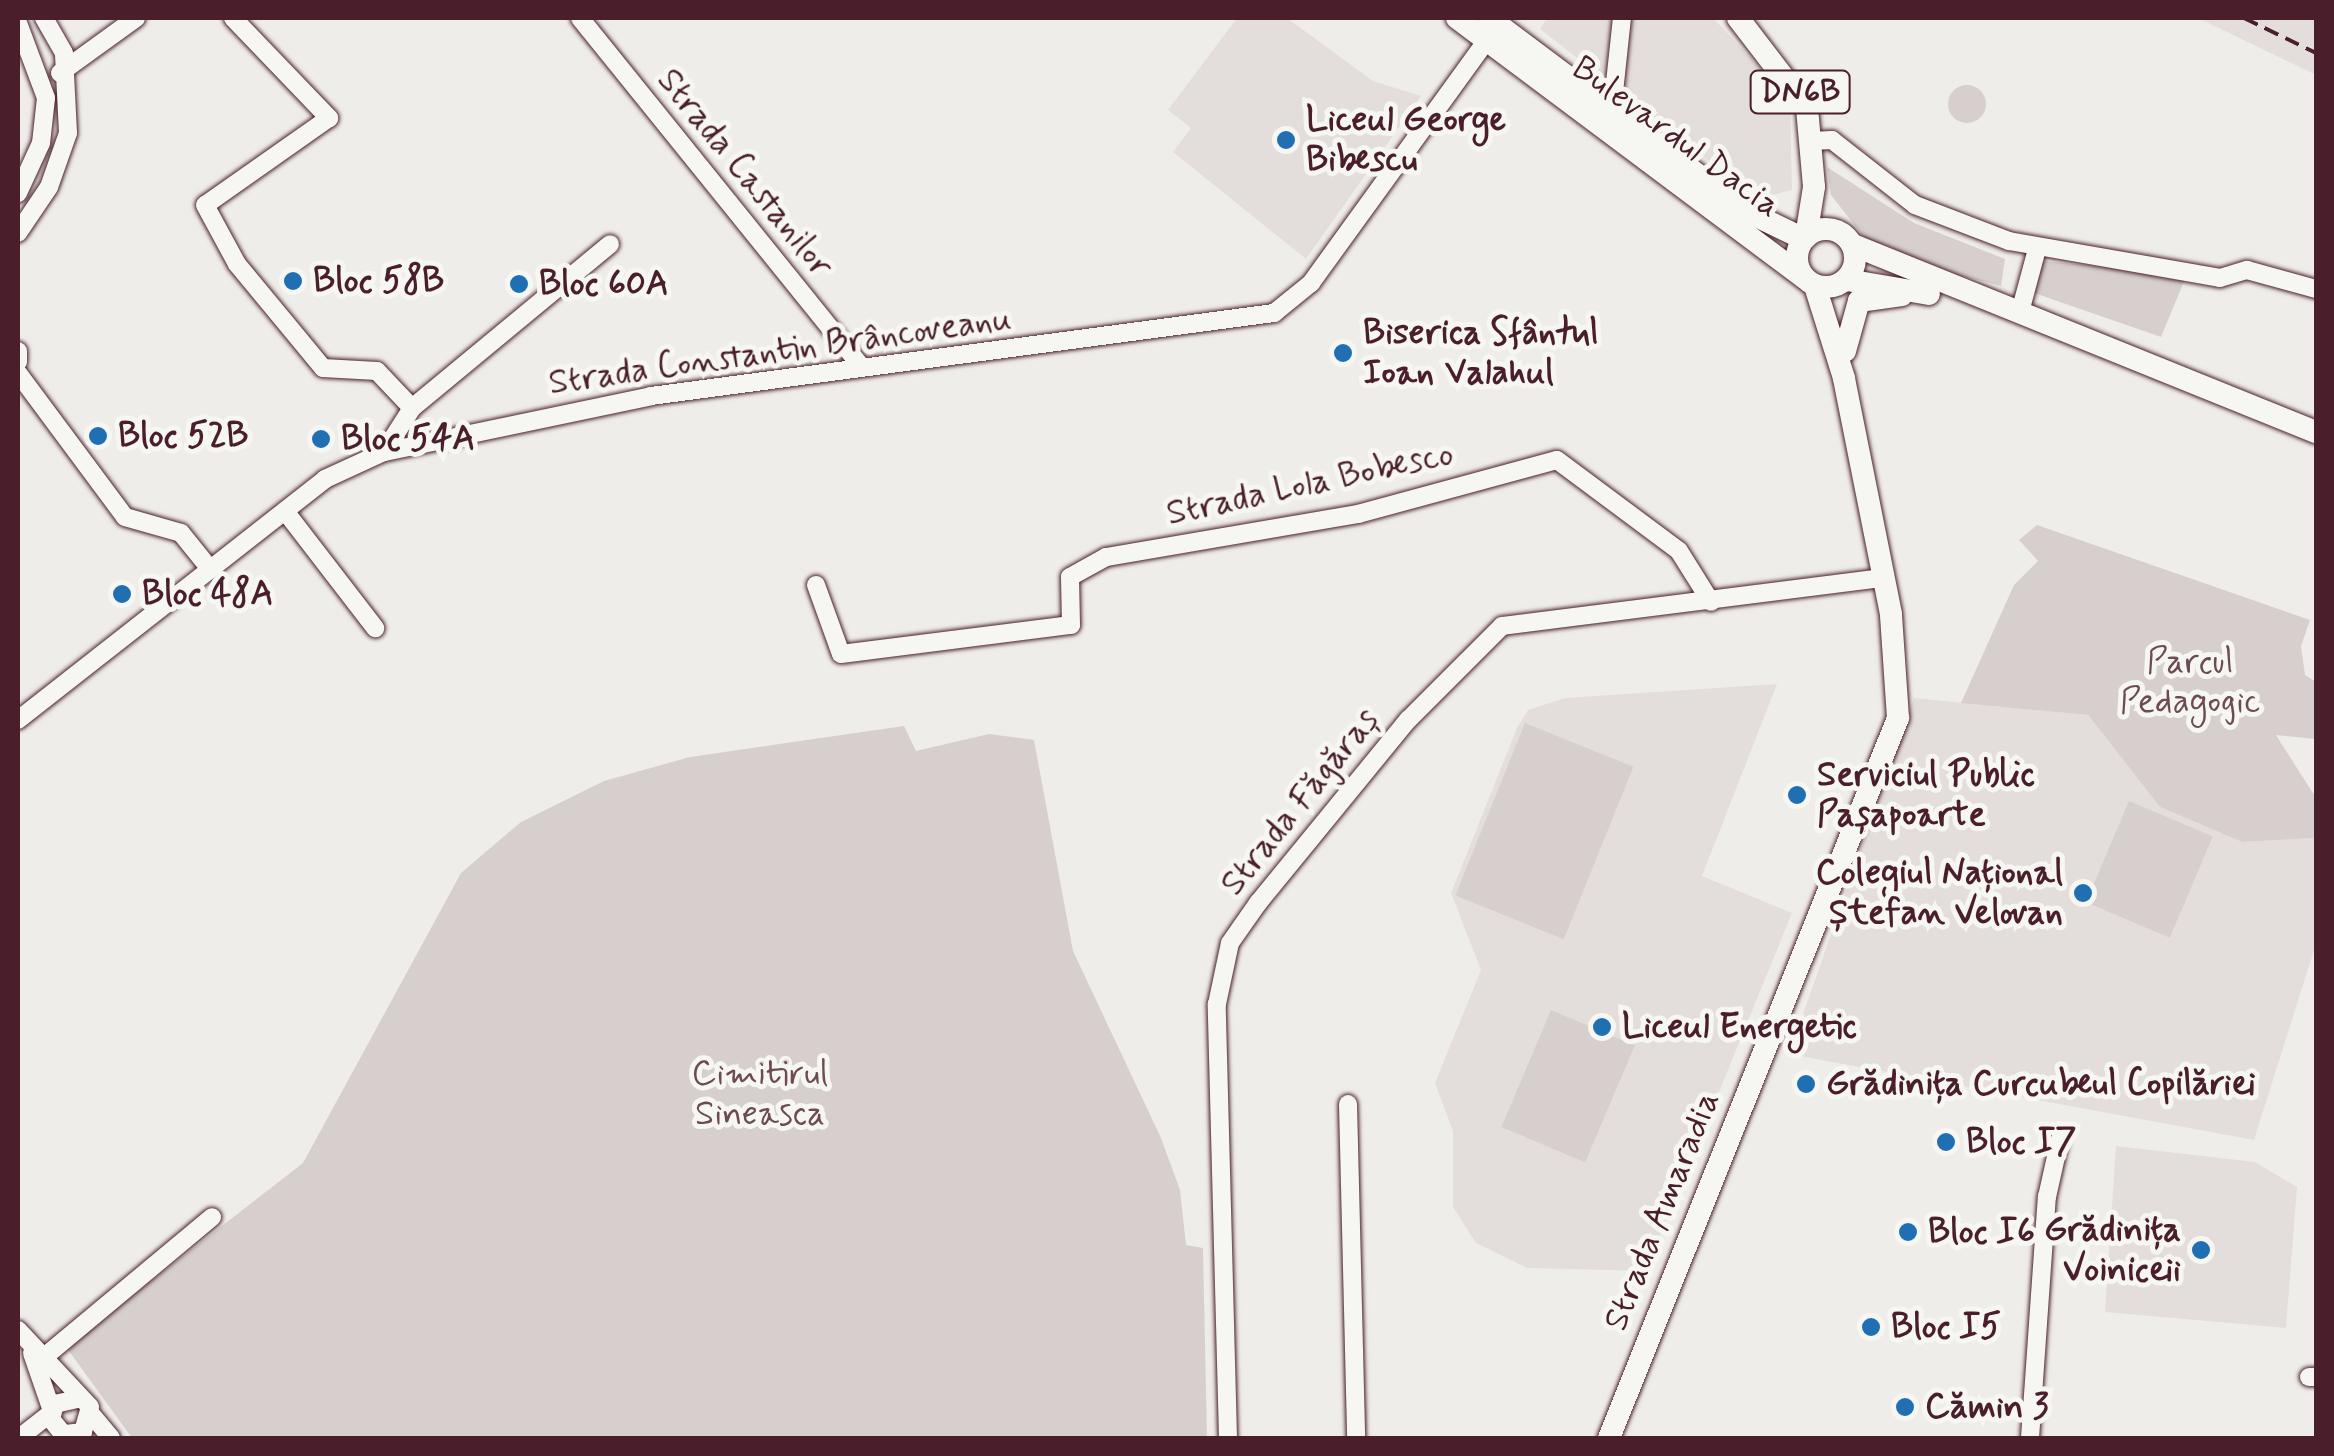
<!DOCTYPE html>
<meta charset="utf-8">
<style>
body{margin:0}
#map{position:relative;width:2334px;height:1456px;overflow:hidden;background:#efedea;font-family:Mynerve,sans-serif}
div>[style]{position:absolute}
.built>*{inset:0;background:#e3dedc}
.green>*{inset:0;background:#d7cfce;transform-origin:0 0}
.round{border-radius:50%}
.roads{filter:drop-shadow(0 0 2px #4a1f2b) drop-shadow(0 0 2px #4a1f2b)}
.minor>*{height:18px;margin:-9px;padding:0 9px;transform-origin:9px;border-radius:9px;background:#f6f6f2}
.major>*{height:22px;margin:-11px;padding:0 11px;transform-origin:11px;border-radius:11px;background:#f6f6f2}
.major>.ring{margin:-11px;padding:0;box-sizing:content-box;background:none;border:22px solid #f6f6f2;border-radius:50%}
.rail>*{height:4px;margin-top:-2px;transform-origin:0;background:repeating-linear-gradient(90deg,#4a1f2b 0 15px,transparent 0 23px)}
.dots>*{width:28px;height:28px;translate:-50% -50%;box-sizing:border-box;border:5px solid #f6f6f2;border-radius:50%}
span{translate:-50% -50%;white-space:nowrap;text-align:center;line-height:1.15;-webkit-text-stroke:10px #f6f6f2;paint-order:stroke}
.shield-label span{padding:2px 8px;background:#f6f6f2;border:2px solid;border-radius:8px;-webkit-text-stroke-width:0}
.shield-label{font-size:32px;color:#4a1f2b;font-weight:700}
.poi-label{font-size:35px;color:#4a1f2b;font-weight:700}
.left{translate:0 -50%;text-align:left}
.right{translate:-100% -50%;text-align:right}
.street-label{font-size:35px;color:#4a1f2b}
.park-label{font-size:35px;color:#6d4b54}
.frame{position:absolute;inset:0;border:20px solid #4a1f2b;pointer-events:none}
</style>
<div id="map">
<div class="built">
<div style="clip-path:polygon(1237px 18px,1287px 18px,1373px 81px,1421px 96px,1306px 259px,1173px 152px,1191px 128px,1168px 110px)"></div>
<div style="clip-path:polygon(1547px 18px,1713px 18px,1790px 100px,1792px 190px,1757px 199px,1540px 29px)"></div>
<div style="clip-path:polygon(2198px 18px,2316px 18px,2316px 75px)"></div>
<div style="clip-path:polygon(1777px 684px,1702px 876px,1792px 913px,1646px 1271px,1527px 1268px,1476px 1243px,1453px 1207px,1453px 1131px,1435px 1083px,1481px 970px,1451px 893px,1517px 728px,1528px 710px,1565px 698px)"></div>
<div style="clip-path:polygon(1914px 698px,2088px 715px,2160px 807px,2242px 842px,2316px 838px,2316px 944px,2254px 1140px,1789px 1054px)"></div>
<div style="clip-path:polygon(2116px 1146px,2255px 1162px,2297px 1187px,2286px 1328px,2105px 1312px)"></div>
</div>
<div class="green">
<div class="round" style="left:1948px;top:85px;width:38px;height:38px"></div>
<div style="clip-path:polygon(1827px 167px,1914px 223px,2005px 259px,2001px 286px,1877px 254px,1831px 195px)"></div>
<div style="clip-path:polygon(2041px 261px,2120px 268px,2185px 279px,2161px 337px,2031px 292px)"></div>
<div style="clip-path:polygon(2037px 525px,2310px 620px,2301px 646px,2305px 675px,2316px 682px,2316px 739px,2276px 735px,2316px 798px,2316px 838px,2242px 842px,2160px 807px,2088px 715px,1961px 703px,2014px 585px,2038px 561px,2019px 540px)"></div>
<div style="left:1525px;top:723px;width:117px;height:186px;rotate:22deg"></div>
<div style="clip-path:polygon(904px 726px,916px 751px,989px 734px,1034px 740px,1073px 951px,1161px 1138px,1180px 1190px,1186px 1245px,1203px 1248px,1207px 1438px,132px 1438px,66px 1347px,303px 1163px,461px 873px,521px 822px,604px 781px,690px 757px)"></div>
<div style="left:2129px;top:801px;width:91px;height:110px;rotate:23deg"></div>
<div style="left:1551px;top:1010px;width:91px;height:127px;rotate:23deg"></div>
</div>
<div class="roads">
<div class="minor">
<div style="left:233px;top:18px;width:139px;rotate:46.2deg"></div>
<div style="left:329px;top:118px;width:151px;rotate:144.9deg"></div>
<div style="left:205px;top:205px;width:67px;rotate:61.5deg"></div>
<div style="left:237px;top:264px;width:135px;rotate:50.4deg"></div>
<div style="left:323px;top:368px;width:54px;rotate:3.2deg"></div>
<div style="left:377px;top:371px;width:51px;rotate:46.6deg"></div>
<div style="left:580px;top:18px;width:449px;rotate:51.1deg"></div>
<div style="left:18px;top:23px;width:80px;rotate:69.5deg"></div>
<div style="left:46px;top:98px;width:45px;rotate:96.3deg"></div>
<div style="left:41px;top:143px;width:55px;rotate:114.7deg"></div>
<div style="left:60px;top:73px;width:94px;rotate:-35.9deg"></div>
<div style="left:1612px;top:111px;width:94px;rotate:-83.9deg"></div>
<div style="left:1811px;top:141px;width:21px;rotate:-3deg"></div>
<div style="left:1832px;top:140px;width:105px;rotate:38.1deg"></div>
<div style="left:1915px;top:205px;width:101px;rotate:21deg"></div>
<div style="left:2009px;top:241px;width:214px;rotate:9.9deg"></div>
<div style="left:2220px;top:278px;width:28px;rotate:-17deg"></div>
<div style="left:2247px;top:270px;width:72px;rotate:15.4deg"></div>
<div style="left:18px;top:233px;width:55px;rotate:-56deg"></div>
<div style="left:49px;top:187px;width:57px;rotate:-70.6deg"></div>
<div style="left:68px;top:133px;width:80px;rotate:-92.9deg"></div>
<div style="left:64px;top:53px;width:40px;rotate:-119.7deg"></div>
<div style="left:2020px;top:312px;width:65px;rotate:-74.9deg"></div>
<div style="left:18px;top:351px;width:11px;rotate:90deg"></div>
<div style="left:18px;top:373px;width:179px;rotate:53.4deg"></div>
<div style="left:125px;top:517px;width:58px;rotate:15.9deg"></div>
<div style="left:181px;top:533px;width:46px;rotate:51.1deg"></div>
<div style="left:384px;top:452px;width:52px;rotate:-57.5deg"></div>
<div style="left:412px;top:408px;width:257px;rotate:-39.6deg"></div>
<div style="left:285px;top:511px;width:148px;rotate:52.4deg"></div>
<div style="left:816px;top:585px;width:73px;rotate:70.1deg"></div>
<div style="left:841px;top:654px;width:232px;rotate:-7.2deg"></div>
<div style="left:1071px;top:625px;width:48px;rotate:-91.2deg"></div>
<div style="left:1070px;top:577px;width:41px;rotate:-29.1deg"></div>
<div style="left:1106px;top:557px;width:256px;rotate:-9.7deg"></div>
<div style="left:1358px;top:514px;width:206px;rotate:-15.2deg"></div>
<div style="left:1557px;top:460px;width:152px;rotate:36.7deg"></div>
<div style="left:1679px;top:551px;width:60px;rotate:57.9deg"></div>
<div style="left:18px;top:720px;width:390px;rotate:-38.1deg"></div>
<div style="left:325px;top:479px;width:65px;rotate:-24.6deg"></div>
<div style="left:384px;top:452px;width:273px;rotate:-11.8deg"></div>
<div style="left:651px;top:396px;width:629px;rotate:-7.59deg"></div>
<div style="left:1274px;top:313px;width:48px;rotate:-39deg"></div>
<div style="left:1311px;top:283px;width:309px;rotate:-54.1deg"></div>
<div style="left:1348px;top:1104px;width:334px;rotate:88.6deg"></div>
<div style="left:18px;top:1330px;width:105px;rotate:46.9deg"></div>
<div style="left:90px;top:1407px;width:26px;rotate:106deg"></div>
<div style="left:83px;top:1432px;width:20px;rotate:174deg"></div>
<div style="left:63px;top:1434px;width:19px;rotate:-129deg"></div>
<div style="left:51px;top:1419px;width:16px;rotate:-75deg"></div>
<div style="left:55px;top:1404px;width:26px;rotate:-13deg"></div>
<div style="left:32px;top:1353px;width:61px;rotate:71deg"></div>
<div style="left:43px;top:1358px;width:220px;rotate:-39.8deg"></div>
<div style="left:2309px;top:1377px;width:7px"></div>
<div style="left:91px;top:1414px;width:31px;rotate:50deg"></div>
<div style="left:19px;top:1438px;width:41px;rotate:-38deg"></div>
<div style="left:1228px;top:1438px;width:434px;rotate:-91.5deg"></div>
<div style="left:1217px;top:1004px;width:62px;rotate:-78deg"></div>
<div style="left:1230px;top:943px;width:49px;rotate:-55deg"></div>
<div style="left:1258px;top:903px;width:237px;rotate:-50.7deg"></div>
<div style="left:1408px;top:720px;width:133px;rotate:-45deg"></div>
<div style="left:1502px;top:626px;width:385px;rotate:-7.2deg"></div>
<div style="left:2030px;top:1438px;width:242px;rotate:-86deg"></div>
<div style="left:2047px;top:1197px;width:59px;rotate:-77.4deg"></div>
</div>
<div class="major">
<div style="left:1457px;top:18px;width:434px;rotate:36.8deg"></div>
<div style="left:1489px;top:18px;width:321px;rotate:36.9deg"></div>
<div style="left:1746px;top:211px;width:64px;rotate:25.8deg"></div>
<div style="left:1738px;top:18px;width:113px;rotate:52.5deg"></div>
<div style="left:1807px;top:108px;width:79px;rotate:84.9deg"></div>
<div style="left:1814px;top:187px;width:51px;rotate:99.1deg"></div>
<div class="ring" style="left:1797px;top:229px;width:36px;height:36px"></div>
<div style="left:1853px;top:245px;width:499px;rotate:22deg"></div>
<div style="left:1847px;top:280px;width:83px;rotate:9.7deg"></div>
<div style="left:1845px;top:351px;width:52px;rotate:-74.4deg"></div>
<div style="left:1859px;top:301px;width:43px;rotate:-7.9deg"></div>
<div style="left:1609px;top:1438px;width:776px;rotate:-68.13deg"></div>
<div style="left:1898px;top:718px;width:104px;rotate:-93.9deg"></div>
<div style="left:1891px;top:614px;width:241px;rotate:-101.3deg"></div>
<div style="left:1844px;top:378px;width:96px;rotate:-107.5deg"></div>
</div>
</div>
<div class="rail">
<div style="left:2244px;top:18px;width:80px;rotate:25.9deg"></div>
</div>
<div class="dots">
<div style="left:1286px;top:140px;background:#1f6fb2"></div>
<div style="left:293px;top:281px;background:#1f6fb2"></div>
<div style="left:519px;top:284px;background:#1f6fb2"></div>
<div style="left:1343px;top:353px;background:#1f6fb2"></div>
<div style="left:98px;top:436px;background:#1f6fb2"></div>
<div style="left:321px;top:439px;background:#1f6fb2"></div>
<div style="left:122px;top:594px;background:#1f6fb2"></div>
<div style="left:1797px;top:795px;background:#1f6fb2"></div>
<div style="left:2083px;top:893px;background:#1f6fb2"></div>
<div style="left:1602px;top:1027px;background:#1f6fb2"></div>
<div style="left:1806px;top:1084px;background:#1f6fb2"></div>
<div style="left:1946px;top:1142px;background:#1f6fb2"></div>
<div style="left:1908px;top:1232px;background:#1f6fb2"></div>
<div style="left:2201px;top:1250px;background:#1f6fb2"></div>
<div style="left:1871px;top:1327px;background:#1f6fb2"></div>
<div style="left:1905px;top:1407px;background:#1f6fb2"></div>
</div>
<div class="shield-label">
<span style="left:1800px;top:92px">DN6B</span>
</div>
<div class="poi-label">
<span class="left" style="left:1306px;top:140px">Liceul George<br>Bibescu</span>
<span class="left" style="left:313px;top:281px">Bloc 58B</span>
<span class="left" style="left:539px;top:284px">Bloc 60A</span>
<span class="left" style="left:1363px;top:353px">Biserica Sfântul<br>Ioan Valahul</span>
<span class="left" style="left:118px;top:436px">Bloc 52B</span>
<span class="left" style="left:341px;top:439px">Bloc 54A</span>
<span class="left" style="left:142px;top:594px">Bloc 48A</span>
<span class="left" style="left:1817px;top:795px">Serviciul Public<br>Pașapoarte</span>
<span class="right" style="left:2063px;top:893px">Colegiul Național<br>Ștefan Velovan</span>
<span class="left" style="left:1622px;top:1027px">Liceul Energetic</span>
<span class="left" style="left:1826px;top:1084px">Grădinița Curcubeul Copilăriei</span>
<span class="left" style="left:1966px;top:1142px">Bloc I7</span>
<span class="right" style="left:2181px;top:1250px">Grădinița<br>Voiniceii</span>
<span class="left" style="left:1928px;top:1232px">Bloc I6</span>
<span class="left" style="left:1891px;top:1327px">Bloc I5</span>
<span class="left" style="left:1925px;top:1407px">Cămin 3</span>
</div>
<div class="street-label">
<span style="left:1676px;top:137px;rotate:36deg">Bulevardul Dacia</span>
<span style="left:745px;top:173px;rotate:51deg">Strada Castanilor</span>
<span style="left:780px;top:351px;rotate:-8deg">Strada Constantin Brâncoveanu</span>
<span style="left:1310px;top:484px;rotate:-12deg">Strada Lola Bobesco</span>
<span style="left:1300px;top:802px;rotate:-51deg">Strada Făgăraș</span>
<span style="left:1662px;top:1211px;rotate:-68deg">Strada Amaradia</span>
</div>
<div class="park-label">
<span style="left:2190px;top:682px">Parcul<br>Pedagogic</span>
<span style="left:760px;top:1094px">Cimitirul<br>Sineasca</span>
</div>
<div class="frame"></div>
</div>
